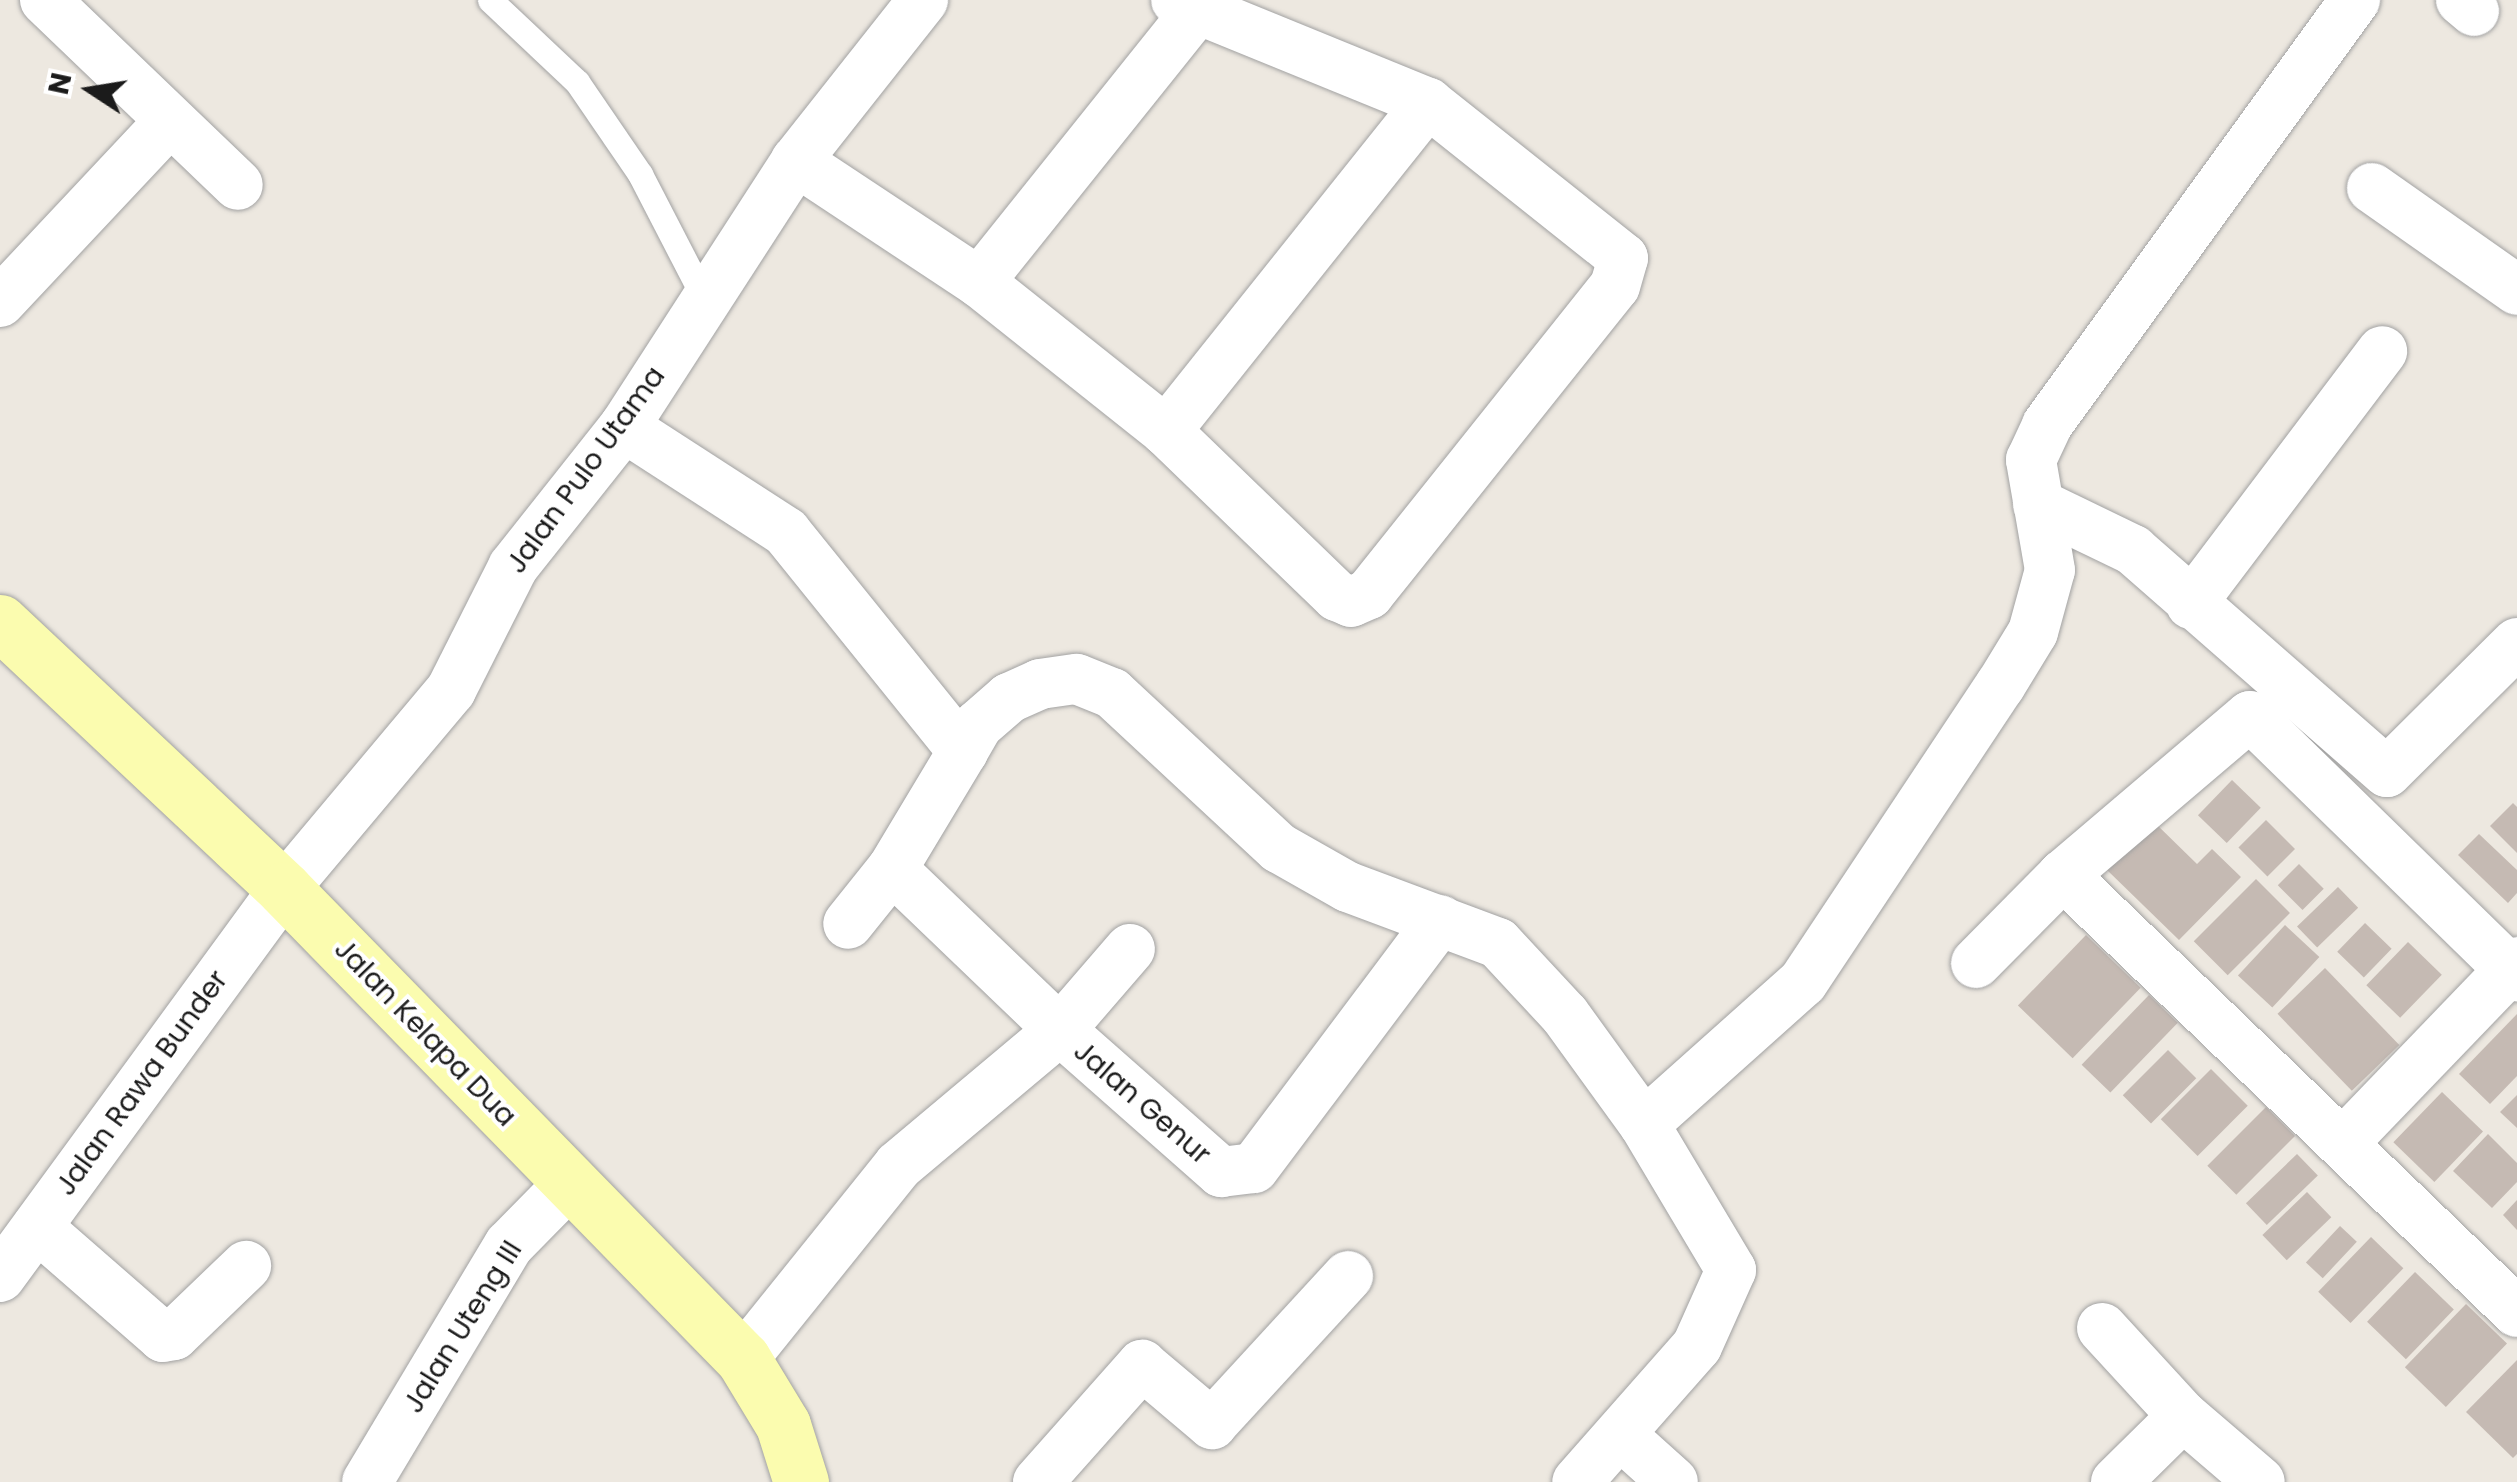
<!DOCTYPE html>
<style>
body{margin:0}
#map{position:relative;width:2517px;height:1482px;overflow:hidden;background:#ede8e0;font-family:Poppins,sans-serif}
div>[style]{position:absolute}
.building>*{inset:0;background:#c5bab3;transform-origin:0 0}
.roads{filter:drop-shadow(0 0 2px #a2a2a2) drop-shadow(0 0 2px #a2a2a2)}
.lane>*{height:25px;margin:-12.5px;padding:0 12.5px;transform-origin:12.5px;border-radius:12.5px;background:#fff}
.street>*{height:50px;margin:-25px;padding:0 25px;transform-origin:25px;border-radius:25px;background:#fff}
.secondary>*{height:55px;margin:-27.5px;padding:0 27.5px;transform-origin:27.5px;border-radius:27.5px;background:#fbfcaf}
span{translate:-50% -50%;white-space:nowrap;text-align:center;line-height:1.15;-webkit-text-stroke:8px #fff;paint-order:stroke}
.street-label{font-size:28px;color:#1b1b1b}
.north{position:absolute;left:40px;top:40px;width:100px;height:100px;-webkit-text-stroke:8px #fff;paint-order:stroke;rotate:282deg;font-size:28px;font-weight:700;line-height:40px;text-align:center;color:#1b1b1b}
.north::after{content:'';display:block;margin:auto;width:35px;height:45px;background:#1b1b1b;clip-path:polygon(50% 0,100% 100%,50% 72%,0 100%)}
</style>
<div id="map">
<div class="building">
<div style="left:2232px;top:780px;width:40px;height:49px;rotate:44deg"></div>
<div style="clip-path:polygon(2513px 803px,2517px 807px,2517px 853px,2490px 826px)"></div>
<div style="left:2266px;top:820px;width:41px;height:39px;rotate:45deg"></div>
<div style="clip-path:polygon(2154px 822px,2197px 864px,2212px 849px,2241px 877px,2179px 940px,2107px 870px)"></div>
<div style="clip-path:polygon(2479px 834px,2517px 870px,2517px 893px,2508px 903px,2458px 855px)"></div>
<div style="left:2299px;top:864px;width:35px;height:30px;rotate:45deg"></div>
<div style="left:2256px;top:879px;width:48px;height:88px;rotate:45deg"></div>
<div style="left:2338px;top:887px;width:29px;height:57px;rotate:46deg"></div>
<div style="left:2365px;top:923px;width:37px;height:40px;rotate:44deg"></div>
<div style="left:2285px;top:925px;width:47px;height:69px;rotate:43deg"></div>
<div style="left:2086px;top:935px;width:76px;height:98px;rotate:44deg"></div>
<div style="left:2408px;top:942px;width:47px;height:60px;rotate:44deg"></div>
<div style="left:2325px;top:968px;width:107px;height:66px;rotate:46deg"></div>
<div style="left:2149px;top:995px;width:40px;height:97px;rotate:44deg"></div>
<div style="clip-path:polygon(2517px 1014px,2517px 1076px,2490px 1104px,2459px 1074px)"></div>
<div style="left:2168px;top:1050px;width:40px;height:64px;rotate:45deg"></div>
<div style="left:2211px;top:1069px;width:52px;height:71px;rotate:45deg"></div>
<div style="left:2442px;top:1092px;width:57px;height:70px;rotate:44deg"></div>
<div style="clip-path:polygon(2517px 1095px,2517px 1128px,2500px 1112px)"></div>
<div style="left:2266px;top:1107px;width:41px;height:83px;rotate:45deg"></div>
<div style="clip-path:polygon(2488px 1134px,2517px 1163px,2517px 1182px,2492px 1208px,2453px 1171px)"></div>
<div style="left:2297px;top:1154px;width:30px;height:71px;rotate:46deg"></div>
<div style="left:2307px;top:1192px;width:35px;height:62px;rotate:46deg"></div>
<div style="clip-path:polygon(2517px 1200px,2517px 1230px,2503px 1215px)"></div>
<div style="left:2340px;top:1226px;width:23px;height:50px;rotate:43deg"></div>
<div style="left:2371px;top:1237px;width:45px;height:76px;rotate:44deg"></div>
<div style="left:2415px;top:1272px;width:54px;height:69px;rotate:44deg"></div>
<div style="left:2466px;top:1304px;width:57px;height:88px;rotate:44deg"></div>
<div style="clip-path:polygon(2517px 1360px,2517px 1454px,2513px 1458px,2466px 1412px)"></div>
</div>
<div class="roads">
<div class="lane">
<div style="left:490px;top:0;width:120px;rotate:43.3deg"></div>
<div style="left:577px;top:82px;width:112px;rotate:55.6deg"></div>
<div style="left:640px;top:174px;width:140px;rotate:62.7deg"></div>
</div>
<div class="street">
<div style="left:45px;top:0;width:267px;rotate:43.8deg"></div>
<div style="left:2461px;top:0;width:17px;rotate:40deg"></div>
<div style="left:796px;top:161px;width:219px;rotate:33.5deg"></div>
<div style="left:979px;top:282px;width:239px;rotate:38.5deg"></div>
<div style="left:1166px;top:431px;width:238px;rotate:44deg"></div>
<div style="left:1337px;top:596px;width:15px;rotate:23deg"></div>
<div style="left:1351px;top:602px;width:20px;rotate:-24deg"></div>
<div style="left:1369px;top:594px;width:394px;rotate:-51.4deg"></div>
<div style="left:1615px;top:286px;width:29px;rotate:-74deg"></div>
<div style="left:1623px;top:258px;width:249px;rotate:-141.5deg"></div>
<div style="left:1428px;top:103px;width:272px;rotate:-157.8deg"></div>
<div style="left:2372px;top:188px;width:177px;rotate:35.1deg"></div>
<div style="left:979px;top:282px;width:349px;rotate:-51.3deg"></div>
<div style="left:0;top:302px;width:247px;rotate:-46.8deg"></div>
<div style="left:624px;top:427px;width:193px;rotate:32.9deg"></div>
<div style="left:786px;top:532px;width:282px;rotate:51.1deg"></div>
<div style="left:963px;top:751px;width:138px;rotate:121deg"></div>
<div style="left:892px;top:869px;width:70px;rotate:128.7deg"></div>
<div style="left:1166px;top:431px;width:420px;rotate:-51.4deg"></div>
<div style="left:2038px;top:504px;width:106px;rotate:25.8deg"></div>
<div style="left:2133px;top:550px;width:337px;rotate:41.2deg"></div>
<div style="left:2387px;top:772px;width:183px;rotate:-44.8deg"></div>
<div style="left:2191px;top:604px;width:317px;rotate:-52.9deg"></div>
<div style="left:963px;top:751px;width:30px;rotate:-60deg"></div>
<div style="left:978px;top:725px;width:41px;rotate:-41.1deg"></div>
<div style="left:1009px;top:698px;width:34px;rotate:-24deg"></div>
<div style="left:1040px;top:684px;width:37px;rotate:-8deg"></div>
<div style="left:1077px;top:679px;width:38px;rotate:22deg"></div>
<div style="left:1112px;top:693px;width:228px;rotate:42.9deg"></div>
<div style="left:1279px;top:848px;width:79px;rotate:29.5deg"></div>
<div style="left:1348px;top:887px;width:160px;rotate:20.5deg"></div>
<div style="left:1498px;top:943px;width:98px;rotate:47.1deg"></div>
<div style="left:1565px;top:1015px;width:135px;rotate:54.1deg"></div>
<div style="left:1644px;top:1124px;width:170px;rotate:59.2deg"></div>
<div style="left:1731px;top:1270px;width:83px;rotate:114.1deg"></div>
<div style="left:1697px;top:1346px;width:181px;rotate:131.4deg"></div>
<div style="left:892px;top:869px;width:233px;rotate:43.8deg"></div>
<div style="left:1060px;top:1030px;width:107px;rotate:-49.2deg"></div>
<div style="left:2063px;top:875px;width:630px;rotate:43.91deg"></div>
<div style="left:1976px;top:963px;width:124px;rotate:-45.3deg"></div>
<div style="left:2063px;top:875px;width:245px;rotate:-40.4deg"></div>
<div style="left:2250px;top:716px;width:373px;rotate:44.3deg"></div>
<div style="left:1644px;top:1124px;width:213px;rotate:-41.8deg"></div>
<div style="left:1803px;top:982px;width:356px;rotate:-56.4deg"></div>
<div style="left:2000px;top:686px;width:63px;rotate:-58.6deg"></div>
<div style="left:2033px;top:632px;width:64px;rotate:-74.7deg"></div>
<div style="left:2050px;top:570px;width:112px;rotate:-99.8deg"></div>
<div style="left:2031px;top:460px;width:38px;rotate:-65deg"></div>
<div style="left:2047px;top:425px;width:525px;rotate:-54.07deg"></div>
<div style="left:2343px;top:1143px;width:251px;rotate:-46.1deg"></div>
<div style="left:37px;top:1227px;width:167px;rotate:41.1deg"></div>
<div style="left:163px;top:1337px;width:11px;rotate:-10deg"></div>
<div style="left:174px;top:1335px;width:100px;rotate:-43.8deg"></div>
<div style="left:0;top:1277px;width:481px;rotate:-53.8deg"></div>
<div style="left:284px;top:889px;width:260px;rotate:-50deg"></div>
<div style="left:451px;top:690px;width:138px;rotate:-63.2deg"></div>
<div style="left:513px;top:567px;width:179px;rotate:-51.6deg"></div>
<div style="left:624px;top:427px;width:317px;rotate:-57.1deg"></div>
<div style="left:796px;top:161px;width:205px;rotate:-51.7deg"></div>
<div style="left:2102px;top:1328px;width:120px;rotate:47.4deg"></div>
<div style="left:2183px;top:1416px;width:101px;rotate:40.6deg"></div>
<div style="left:743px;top:1359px;width:248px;rotate:-51.2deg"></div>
<div style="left:898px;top:1166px;width:212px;rotate:-40deg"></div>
<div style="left:1060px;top:1030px;width:215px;rotate:41.4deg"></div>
<div style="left:1221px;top:1172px;width:33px;rotate:-7deg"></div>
<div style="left:1254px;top:1168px;width:310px;rotate:-53.1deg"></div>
<div style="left:1623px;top:1437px;width:67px;rotate:42deg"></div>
<div style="left:367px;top:1482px;width:276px;rotate:-59.1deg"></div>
<div style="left:509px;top:1245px;width:88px;rotate:-45.5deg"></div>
<div style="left:1038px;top:1482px;width:157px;rotate:-48.4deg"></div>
<div style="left:1142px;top:1365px;width:92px;rotate:40.1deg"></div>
<div style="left:1212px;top:1424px;width:201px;rotate:-47.4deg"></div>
<div style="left:2116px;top:1482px;width:94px;rotate:-44.6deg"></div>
</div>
<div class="secondary">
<div style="left:0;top:622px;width:390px;rotate:43.2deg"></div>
<div style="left:284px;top:889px;width:657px;rotate:45.68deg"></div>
<div style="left:743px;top:1359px;width:77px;rotate:58.8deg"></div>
<div style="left:783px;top:1425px;width:60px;rotate:72.5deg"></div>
</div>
</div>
<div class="street-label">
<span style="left:586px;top:470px;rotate:-54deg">Jalan Pulo Utama</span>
<span style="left:425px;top:1033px;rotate:46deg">Jalan Kelapa Dua</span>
<span style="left:142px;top:1083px;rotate:-54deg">Jalan Rawa Bunder</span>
<span style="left:1142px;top:1103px;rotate:41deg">Jalan Genur</span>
<span style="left:463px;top:1327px;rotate:-58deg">Jalan Uteng III</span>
</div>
<div class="north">N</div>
</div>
